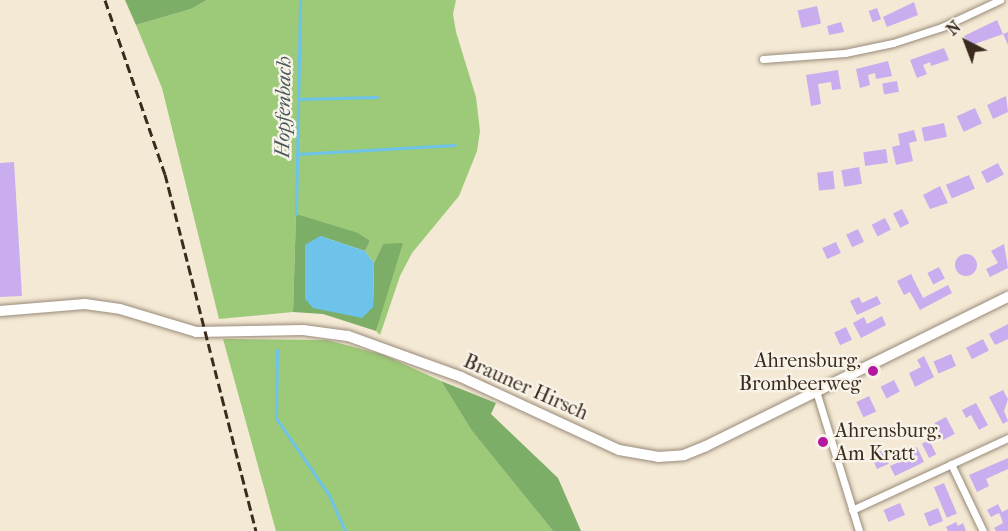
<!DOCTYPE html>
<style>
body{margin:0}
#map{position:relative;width:1008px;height:531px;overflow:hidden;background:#f4e9d4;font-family:"IM FELL French Canon",serif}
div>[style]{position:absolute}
.green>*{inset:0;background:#9cca78}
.forest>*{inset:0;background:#7dae68}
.water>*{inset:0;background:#6ec3ea}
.stream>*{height:3px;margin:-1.5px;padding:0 1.5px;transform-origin:1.5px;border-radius:1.5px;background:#6ec3ea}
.building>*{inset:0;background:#caadef;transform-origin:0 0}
.round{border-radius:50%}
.roads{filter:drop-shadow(0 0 2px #988a79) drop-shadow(0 0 2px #988a79)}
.street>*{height:7px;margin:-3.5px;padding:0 3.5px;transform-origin:3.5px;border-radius:3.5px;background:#fff}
.secondary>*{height:10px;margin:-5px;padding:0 5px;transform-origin:5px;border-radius:5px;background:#fff}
.rail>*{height:3px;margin-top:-1.5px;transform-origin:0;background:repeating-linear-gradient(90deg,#3b2a1e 0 9px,transparent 0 13.5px)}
.dots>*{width:16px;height:16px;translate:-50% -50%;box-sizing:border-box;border:3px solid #f7f3e8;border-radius:50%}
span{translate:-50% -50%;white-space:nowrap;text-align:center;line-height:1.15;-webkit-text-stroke:5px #f7f3e8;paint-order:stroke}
.poi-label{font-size:20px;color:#3b2a1e}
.right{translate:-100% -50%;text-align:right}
.left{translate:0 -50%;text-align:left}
.street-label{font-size:20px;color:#3b2a1e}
.water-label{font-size:21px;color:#4a585b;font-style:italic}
.north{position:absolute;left:936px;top:12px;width:60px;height:60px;-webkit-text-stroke:4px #f7f3e8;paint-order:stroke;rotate:318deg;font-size:16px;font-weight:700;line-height:24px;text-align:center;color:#3b2a1e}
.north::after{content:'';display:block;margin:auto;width:21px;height:27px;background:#3b2a1e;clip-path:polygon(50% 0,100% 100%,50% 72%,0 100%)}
</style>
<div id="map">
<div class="green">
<div style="clip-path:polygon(207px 0,456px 0,453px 14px,456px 32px,476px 97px,480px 131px,477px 151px,459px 196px,412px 253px,400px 276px,380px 335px,376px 331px,389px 280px,383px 244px,374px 263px,365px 251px,370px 241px,296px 214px,293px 312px,219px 319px,162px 88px,136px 25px,191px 9px)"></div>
<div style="clip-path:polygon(223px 339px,327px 340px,384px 355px,441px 381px,472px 431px,553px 531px,276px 531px)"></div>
</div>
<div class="forest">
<div style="clip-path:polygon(125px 0,207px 0,191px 9px,136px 25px)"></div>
<div style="clip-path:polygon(296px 214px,358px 233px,370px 241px,365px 251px,320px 236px,373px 307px,374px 263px,383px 244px,403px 243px,376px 331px,323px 314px,293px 312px)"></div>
<div style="clip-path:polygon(441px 381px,496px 403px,491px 414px,558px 478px,581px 531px,553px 531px,472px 431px)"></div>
</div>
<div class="water">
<div style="clip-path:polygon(320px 236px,365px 251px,374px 263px,373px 307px,362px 318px,313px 308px,305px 299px,305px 245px)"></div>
</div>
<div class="stream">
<div style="left:298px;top:99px;width:79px;rotate:-1.5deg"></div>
<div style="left:297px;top:154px;width:158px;rotate:-3.3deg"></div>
<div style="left:296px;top:214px;width:214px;rotate:-88.9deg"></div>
<div style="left:277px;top:350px;width:68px;rotate:90.8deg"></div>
<div style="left:276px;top:418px;width:93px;rotate:55.5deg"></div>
<div style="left:329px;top:495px;width:39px;rotate:66deg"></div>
</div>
<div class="building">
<div style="clip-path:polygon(914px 2px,918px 15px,887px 27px,883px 17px)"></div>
<div style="left:817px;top:6px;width:18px;height:20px;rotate:77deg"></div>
<div style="left:877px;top:8px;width:12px;height:9px;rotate:70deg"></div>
<div style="clip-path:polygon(997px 20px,1003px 34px,1008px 32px,1008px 45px,1003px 34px,969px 46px,964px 36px)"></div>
<div style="clip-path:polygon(841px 22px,844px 32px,829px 35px,827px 26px)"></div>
<div style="clip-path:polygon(944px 48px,949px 60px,931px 66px,930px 62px,923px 65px,927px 74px,917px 78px,910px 60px)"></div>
<div style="clip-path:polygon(888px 61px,892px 76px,876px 79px,875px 73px,868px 75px,870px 85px,860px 88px,856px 69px)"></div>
<div style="clip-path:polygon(838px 70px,841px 89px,832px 90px,831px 82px,818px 84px,821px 104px,811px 106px,806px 75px)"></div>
<div style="left:897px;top:81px;width:11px;height:15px;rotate:80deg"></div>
<div style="clip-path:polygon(1006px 96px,1008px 112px,993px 119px,987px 105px)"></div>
<div style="left:975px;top:108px;width:17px;height:20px;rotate:66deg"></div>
<div style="left:944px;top:123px;width:14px;height:23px;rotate:78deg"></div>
<div style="clip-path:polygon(914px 130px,917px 141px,909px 143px,913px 161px,896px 165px,892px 147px,900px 145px,898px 134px)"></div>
<div style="left:886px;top:149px;width:14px;height:23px;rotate:82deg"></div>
<div style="clip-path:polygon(14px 162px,22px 296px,0 297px,0 163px)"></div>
<div style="left:998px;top:163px;width:13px;height:19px;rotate:63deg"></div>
<div style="left:859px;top:167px;width:17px;height:18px;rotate:80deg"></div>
<div style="left:833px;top:171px;width:18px;height:16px;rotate:84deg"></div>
<div style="left:969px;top:175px;width:15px;height:25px;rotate:67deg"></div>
<div style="clip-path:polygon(940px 186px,948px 203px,930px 209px,923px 195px)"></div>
<div style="left:902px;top:209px;width:16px;height:10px;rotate:63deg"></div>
<div style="left:885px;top:218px;width:13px;height:15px;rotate:63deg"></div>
<div style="left:858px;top:229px;width:14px;height:13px;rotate:65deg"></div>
<div style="left:836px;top:242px;width:12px;height:15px;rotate:66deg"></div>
<div style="clip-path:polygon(1004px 244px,1008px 268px,990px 277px,986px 269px,998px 263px,991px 251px)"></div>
<div class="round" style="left:955px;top:254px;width:22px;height:22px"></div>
<div style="left:939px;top:267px;width:13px;height:13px;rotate:63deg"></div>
<div style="clip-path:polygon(911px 274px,923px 298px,948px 285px,952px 293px,920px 310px,910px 292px,904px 295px,897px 281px)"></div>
<div style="clip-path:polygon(877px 296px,881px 304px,857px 315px,850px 301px,859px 297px,862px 303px)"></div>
<div style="clip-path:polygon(882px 316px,886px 325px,861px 338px,853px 323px,864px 317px,867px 324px)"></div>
<div style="clip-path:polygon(1008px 324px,1008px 339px,995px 345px,989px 334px)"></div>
<div style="left:846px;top:327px;width:14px;height:13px;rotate:65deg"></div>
<div style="left:983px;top:339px;width:13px;height:19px;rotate:63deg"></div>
<div style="left:951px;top:354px;width:13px;height:19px;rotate:67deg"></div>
<div style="clip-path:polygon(924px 356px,934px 377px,915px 387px,909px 373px,921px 367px,917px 360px)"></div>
<div style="left:894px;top:380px;width:13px;height:15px;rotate:63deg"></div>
<div style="clip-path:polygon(1003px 390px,1008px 399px,1004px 411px,1008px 421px,1003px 424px,989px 397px)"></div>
<div style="left:869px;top:396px;width:17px;height:14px;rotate:65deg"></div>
<div style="clip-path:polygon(976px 403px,988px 425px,979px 430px,971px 415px,966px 418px,962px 410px)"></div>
<div style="left:946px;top:417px;width:19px;height:13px;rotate:62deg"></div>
<div style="left:929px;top:440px;width:16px;height:8px;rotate:63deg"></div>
<div style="clip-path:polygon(917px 447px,924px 462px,895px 476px,890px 466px,911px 457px,909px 452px)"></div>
<div style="left:883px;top:450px;width:15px;height:13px;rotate:67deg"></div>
<div style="clip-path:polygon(1008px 458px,1008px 469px,986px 479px,989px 486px,977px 492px,969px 475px)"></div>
<div style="left:944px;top:483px;width:33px;height:11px;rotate:67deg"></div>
<div style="left:900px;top:503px;width:13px;height:18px;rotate:67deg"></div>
<div style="clip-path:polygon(998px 504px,1002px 512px,1008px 509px,1008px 531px,996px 531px,994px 528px,1003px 523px,1001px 517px,999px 513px,991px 517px,987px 510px)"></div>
<div style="left:938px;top:508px;width:14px;height:15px;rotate:69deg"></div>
<div style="clip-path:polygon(956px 522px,958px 526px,963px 523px,966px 531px,948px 531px,946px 527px)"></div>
</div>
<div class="roads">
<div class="street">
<div style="left:763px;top:59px;width:82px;rotate:-4.2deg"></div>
<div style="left:845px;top:53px;width:49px;rotate:-11.8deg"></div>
<div style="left:893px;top:43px;width:52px;rotate:-18.1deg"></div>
<div style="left:942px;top:27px;width:64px;rotate:-25deg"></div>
<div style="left:816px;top:391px;width:146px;rotate:72.9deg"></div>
<div style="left:951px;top:464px;width:74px;rotate:64.5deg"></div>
<div style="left:852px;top:510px;width:172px;rotate:-24.8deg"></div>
</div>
<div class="secondary">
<div style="left:0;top:311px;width:85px;rotate:-4.7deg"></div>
<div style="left:85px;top:304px;width:35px;rotate:8deg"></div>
<div style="left:120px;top:309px;width:79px;rotate:16.8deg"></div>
<div style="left:196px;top:332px;width:107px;rotate:-1.1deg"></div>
<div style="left:303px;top:330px;width:45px;rotate:7.6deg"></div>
<div style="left:348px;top:336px;width:120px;rotate:19.9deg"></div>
<div style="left:461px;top:377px;width:174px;rotate:24.8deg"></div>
<div style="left:619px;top:450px;width:40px;rotate:10deg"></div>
<div style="left:658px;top:457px;width:26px;rotate:-4deg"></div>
<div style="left:684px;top:455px;width:24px;rotate:-22deg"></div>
<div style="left:706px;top:446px;width:337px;rotate:-26.3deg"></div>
</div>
</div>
<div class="rail">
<div style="left:105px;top:0;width:184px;rotate:71deg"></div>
<div style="left:165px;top:174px;width:368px;rotate:75.7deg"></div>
</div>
<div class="dots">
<div style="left:873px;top:371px;background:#b5179e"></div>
<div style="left:823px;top:442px;background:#b5179e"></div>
</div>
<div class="poi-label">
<span class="right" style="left:861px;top:372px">Ahrensburg,<br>Brombeerweg</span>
<span class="left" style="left:835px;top:442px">Ahrensburg,<br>Am Kratt</span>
</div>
<div class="street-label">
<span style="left:526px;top:387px;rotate:24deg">Brauner Hirsch</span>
</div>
<div class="water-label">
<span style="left:283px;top:107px;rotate:-89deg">Hopfenbach</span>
</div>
<div class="north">N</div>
</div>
